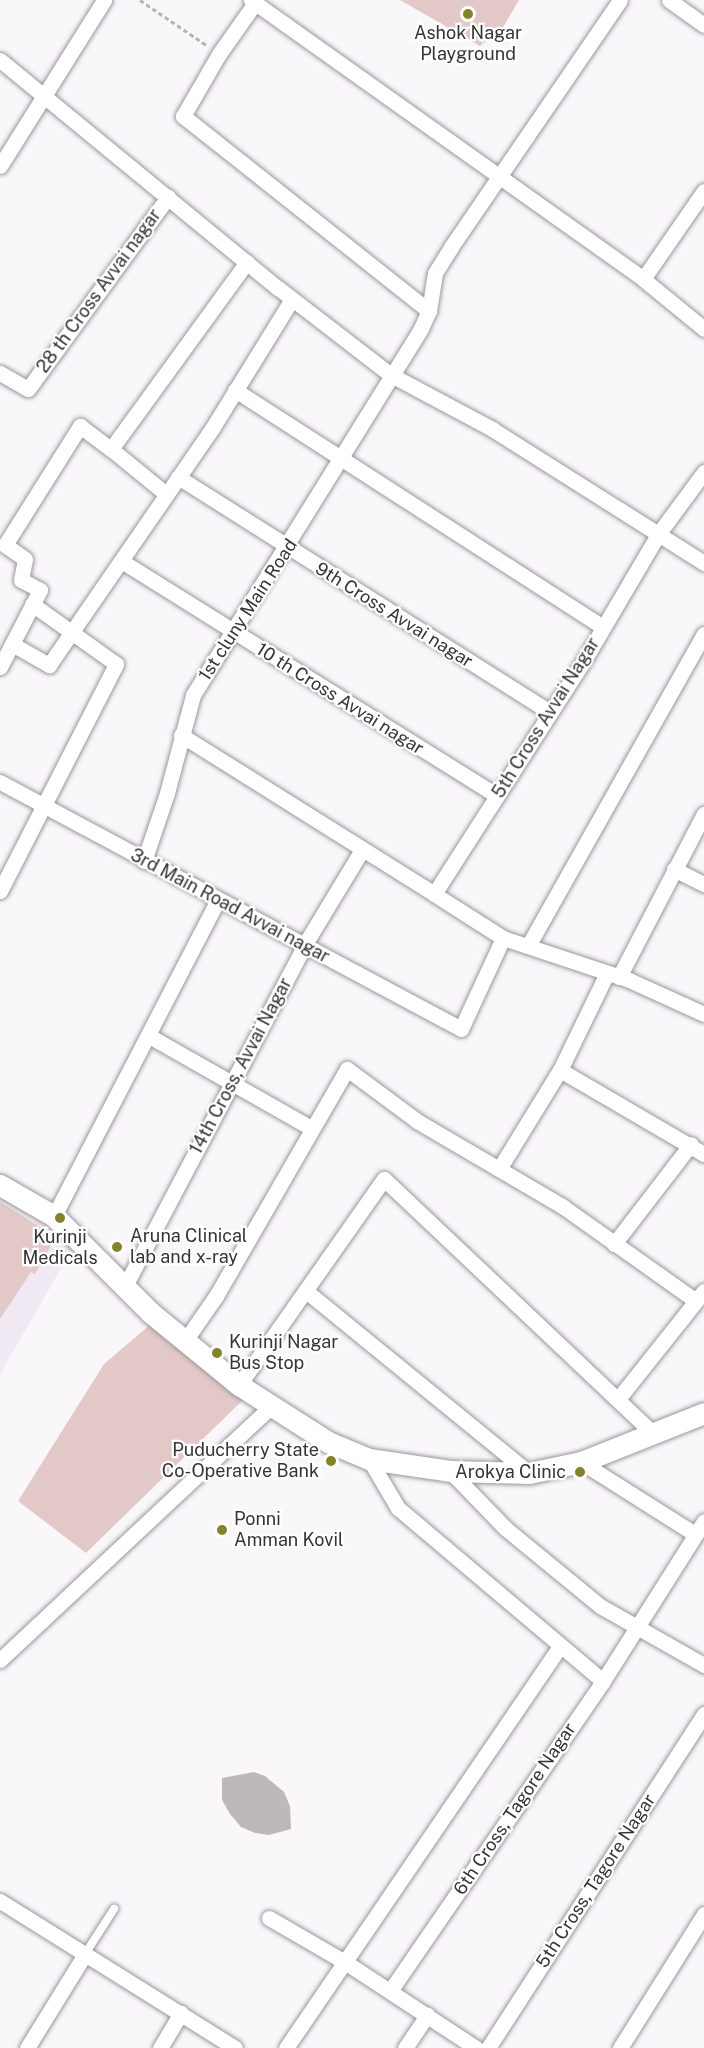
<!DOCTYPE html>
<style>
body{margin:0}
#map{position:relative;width:704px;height:2048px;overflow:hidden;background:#faf7fb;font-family:"Public Sans",sans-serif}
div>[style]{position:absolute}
.built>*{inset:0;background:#f0e9f3}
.green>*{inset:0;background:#e3c8c8}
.building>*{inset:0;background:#bdb9bb}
.path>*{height:3px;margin-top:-1.5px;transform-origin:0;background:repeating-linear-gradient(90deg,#b7b4b7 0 4.5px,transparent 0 7.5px)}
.roads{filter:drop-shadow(0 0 2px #9a979b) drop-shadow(0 0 2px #9a979b)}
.lane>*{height:8px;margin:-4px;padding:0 4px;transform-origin:4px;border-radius:4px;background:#fff}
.street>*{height:15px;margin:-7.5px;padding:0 7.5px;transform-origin:7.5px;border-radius:7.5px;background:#fff}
.secondary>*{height:21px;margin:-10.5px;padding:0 10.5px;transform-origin:10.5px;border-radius:10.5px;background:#fff}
.dots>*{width:16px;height:16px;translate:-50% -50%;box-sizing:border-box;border:3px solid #fff;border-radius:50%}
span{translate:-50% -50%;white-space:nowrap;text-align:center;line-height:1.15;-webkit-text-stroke:4.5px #fff;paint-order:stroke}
.poi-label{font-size:18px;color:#353435}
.left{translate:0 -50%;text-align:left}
.right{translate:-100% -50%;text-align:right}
.street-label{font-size:18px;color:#353435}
</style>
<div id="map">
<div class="built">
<div style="clip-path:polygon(0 1193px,78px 1239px,0 1374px)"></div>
</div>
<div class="green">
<div style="clip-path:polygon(400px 0,519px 0,502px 29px,480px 46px)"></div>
<div style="clip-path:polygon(0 1202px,56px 1237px,35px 1274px,31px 1272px,0 1319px)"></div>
<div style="clip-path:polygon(151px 1324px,247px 1396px,86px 1553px,18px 1501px,104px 1364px)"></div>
</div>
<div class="building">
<div style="clip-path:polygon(254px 1772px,265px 1776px,284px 1792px,290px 1806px,291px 1829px,269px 1835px,255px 1833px,241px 1827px,230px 1814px,222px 1800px,222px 1778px)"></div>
</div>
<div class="path">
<div style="left:140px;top:0;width:82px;rotate:34.1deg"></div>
</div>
<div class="roads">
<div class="lane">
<div style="left:85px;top:1954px;width:54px;rotate:-57.2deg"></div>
</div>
<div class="street">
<div style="left:251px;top:0;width:481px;rotate:35.4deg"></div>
<div style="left:643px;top:279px;width:79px;rotate:39.3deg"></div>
<div style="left:669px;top:0;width:43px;rotate:35.5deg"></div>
<div style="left:255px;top:3px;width:62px;rotate:125.2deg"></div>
<div style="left:219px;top:54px;width:72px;rotate:120.1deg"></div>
<div style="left:183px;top:116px;width:314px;rotate:38.4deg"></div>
<div style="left:0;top:60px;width:360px;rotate:39.4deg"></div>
<div style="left:278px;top:288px;width:143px;rotate:37.6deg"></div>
<div style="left:391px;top:375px;width:115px;rotate:28.1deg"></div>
<div style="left:492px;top:429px;width:251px;rotate:32.3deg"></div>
<div style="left:0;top:166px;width:196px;rotate:-57.9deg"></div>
<div style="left:643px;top:279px;width:107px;rotate:-55.3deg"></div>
<div style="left:0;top:373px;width:32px;rotate:30deg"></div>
<div style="left:28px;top:389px;width:238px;rotate:-53.9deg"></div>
<div style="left:235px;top:390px;width:438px;rotate:32.8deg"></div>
<div style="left:178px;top:477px;width:440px;rotate:32.3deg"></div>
<div style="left:166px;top:494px;width:71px;rotate:-140.7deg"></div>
<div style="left:111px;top:449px;width:231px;rotate:-54deg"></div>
<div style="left:123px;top:562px;width:441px;rotate:32deg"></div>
<div style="left:12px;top:644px;width:43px;rotate:29.6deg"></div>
<div style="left:49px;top:665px;width:289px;rotate:-55.4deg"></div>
<div style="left:213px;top:427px;width:150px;rotate:-58.3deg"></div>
<div style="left:0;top:667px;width:87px;rotate:-62.5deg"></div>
<div style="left:40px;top:590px;width:21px;rotate:-152deg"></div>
<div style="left:21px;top:580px;width:21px;rotate:-79deg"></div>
<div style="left:25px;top:559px;width:24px;rotate:-145deg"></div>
<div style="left:5px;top:545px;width:141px;rotate:-57.8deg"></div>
<div style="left:80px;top:426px;width:39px;rotate:37deg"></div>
<div style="left:181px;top:735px;width:299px;rotate:32.1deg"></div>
<div style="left:434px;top:894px;width:276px;rotate:-57.3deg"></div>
<div style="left:583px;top:662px;width:150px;rotate:-59.5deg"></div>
<div style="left:659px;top:533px;width:76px;rotate:-53.6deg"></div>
<div style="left:0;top:782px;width:523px;rotate:28.18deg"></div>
<div style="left:461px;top:1029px;width:100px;rotate:-65.2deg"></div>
<div style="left:144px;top:861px;width:72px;rotate:-71.3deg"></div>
<div style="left:167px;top:793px;width:101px;rotate:-75.1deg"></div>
<div style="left:193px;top:695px;width:432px;rotate:-58.1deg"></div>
<div style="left:421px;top:328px;width:19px;rotate:-65deg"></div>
<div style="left:429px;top:311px;width:38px;rotate:-81deg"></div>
<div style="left:435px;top:273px;width:31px;rotate:-58deg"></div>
<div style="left:451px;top:247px;width:299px;rotate:-55.6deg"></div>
<div style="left:674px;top:869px;width:34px;rotate:27deg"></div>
<div style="left:0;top:891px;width:255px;rotate:-62.9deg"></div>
<div style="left:116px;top:664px;width:103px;rotate:-144.5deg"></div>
<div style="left:434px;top:894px;width:82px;rotate:32.5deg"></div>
<div style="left:503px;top:938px;width:133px;rotate:18.4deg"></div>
<div style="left:629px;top:980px;width:82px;rotate:24.4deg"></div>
<div style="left:528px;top:946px;width:358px;rotate:-60.6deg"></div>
<div style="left:619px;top:977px;width:184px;rotate:-62.5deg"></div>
<div style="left:149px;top:1036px;width:186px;rotate:29.6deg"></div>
<div style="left:560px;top:1070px;width:167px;rotate:30.3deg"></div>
<div style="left:499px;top:1169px;width:116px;rotate:-58.4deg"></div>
<div style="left:560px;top:1070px;width:108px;rotate:-64.1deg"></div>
<div style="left:54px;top:1216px;width:356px;rotate:-62.6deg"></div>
<div style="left:614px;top:1244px;width:126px;rotate:-52.4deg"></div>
<div style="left:125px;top:1286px;width:386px;rotate:-62.2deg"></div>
<div style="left:305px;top:944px;width:110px;rotate:-58.8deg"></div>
<div style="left:306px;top:1291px;width:288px;rotate:39.2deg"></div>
<div style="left:184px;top:1342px;width:56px;rotate:-55.2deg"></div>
<div style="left:216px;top:1296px;width:262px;rotate:-60deg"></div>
<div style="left:347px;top:1069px;width:87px;rotate:36.6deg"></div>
<div style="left:417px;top:1121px;width:168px;rotate:30.4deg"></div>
<div style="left:562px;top:1206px;width:164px;rotate:35.3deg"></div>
<div style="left:239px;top:1385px;width:252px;rotate:-54.9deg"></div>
<div style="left:384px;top:1179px;width:369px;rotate:43.4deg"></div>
<div style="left:618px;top:1399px;width:138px;rotate:-51.5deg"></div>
<div style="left:369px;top:1459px;width:57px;rotate:59.4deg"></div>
<div style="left:398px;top:1508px;width:268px;rotate:40.2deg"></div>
<div style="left:581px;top:1462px;width:135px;rotate:32.3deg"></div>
<div style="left:450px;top:1471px;width:79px;rotate:46deg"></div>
<div style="left:505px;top:1528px;width:123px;rotate:39.4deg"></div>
<div style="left:600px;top:1606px;width:120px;rotate:29.6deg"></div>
<div style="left:0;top:1660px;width:370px;rotate:-43.1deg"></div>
<div style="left:0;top:1901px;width:277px;rotate:32deg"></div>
<div style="left:269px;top:1918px;width:88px;rotate:30.1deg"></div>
<div style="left:345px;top:1962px;width:157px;rotate:33.3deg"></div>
<div style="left:390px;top:1991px;width:376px;rotate:-55.5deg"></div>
<div style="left:603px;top:1681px;width:189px;rotate:-57.7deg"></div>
<div style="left:27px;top:2048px;width:110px;rotate:-58.3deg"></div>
<div style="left:160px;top:2048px;width:41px;rotate:-59deg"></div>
<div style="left:286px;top:2048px;width:486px;rotate:-55.7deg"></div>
<div style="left:405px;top:2048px;width:40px;rotate:-56deg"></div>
<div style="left:488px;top:2048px;width:398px;rotate:-57.1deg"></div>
<div style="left:620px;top:2048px;width:158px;rotate:-57.9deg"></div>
</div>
<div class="secondary">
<div style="left:0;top:1185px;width:62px;rotate:29.9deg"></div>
<div style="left:54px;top:1216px;width:137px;rotate:45deg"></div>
<div style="left:151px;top:1313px;width:114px;rotate:39.3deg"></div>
<div style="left:239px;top:1385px;width:106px;rotate:32.6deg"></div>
<div style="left:328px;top:1442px;width:44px;rotate:22.5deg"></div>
<div style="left:369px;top:1459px;width:82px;rotate:8.4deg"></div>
<div style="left:450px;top:1471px;width:79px;rotate:1.5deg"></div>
<div style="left:529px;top:1473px;width:53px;rotate:-11.9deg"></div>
<div style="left:581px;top:1462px;width:132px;rotate:-21.7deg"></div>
</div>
</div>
<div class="dots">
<div style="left:468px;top:14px;background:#84822b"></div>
<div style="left:60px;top:1218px;background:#84822b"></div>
<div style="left:117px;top:1247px;background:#84822b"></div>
<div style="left:217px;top:1353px;background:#84822b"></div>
<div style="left:331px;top:1461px;background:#84822b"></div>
<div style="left:580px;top:1472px;background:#84822b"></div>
<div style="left:222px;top:1530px;background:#84822b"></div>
</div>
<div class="poi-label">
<span style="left:468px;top:44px">Ashok Nagar<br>Playground</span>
<span class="left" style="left:130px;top:1247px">Aruna Clinical<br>lab and x-ray</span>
<span style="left:60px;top:1248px">Kurinji<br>Medicals</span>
<span class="left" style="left:229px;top:1353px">Kurinji Nagar<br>Bus Stop</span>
<span class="right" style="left:319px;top:1461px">Puducherry State<br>Co-Operative Bank</span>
<span class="right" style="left:566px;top:1472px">Arokya Clinic</span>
<span class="left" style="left:234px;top:1530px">Ponni<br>Amman Kovil</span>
</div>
<div class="street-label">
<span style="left:99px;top:291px;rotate:-54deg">28 th Cross Avvai nagar</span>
<span style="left:248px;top:610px;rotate:-57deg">1st cluny Main Road</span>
<span style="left:394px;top:615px;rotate:32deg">9th Cross Avvai nagar</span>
<span style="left:340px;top:699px;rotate:32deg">10 th Cross Avvai nagar</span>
<span style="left:546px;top:718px;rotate:-58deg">5th Cross Avvai Nagar</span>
<span style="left:230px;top:906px;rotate:28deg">3rd Main Road Avvai nagar</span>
<span style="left:241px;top:1066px;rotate:-62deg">14th Cross, Avvai Nagar</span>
<span style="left:515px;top:1809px;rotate:-56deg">6th Cross, Tagore Nagar</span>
<span style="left:596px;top:1881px;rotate:-57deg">5th Cross, Tagore Nagar</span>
</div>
</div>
